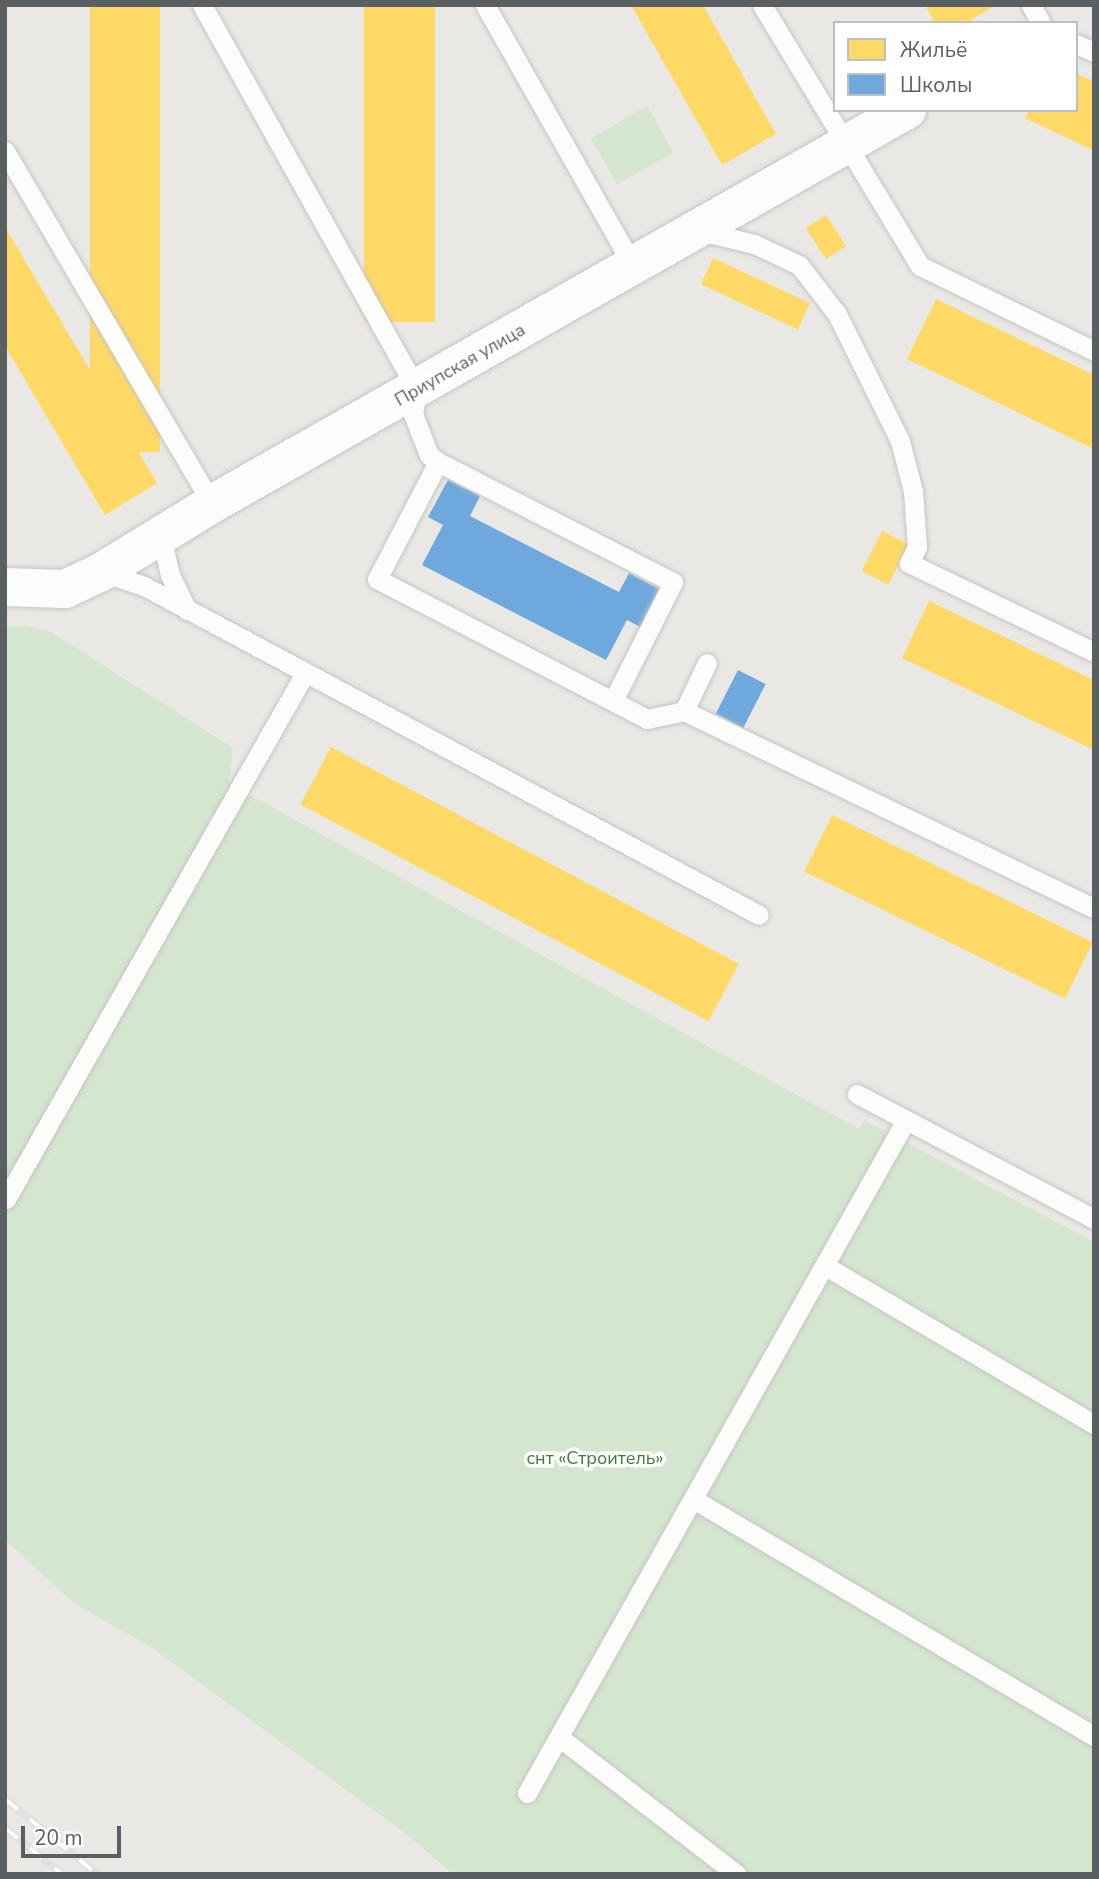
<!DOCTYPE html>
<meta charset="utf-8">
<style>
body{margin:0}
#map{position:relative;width:1099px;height:1879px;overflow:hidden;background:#eae8e4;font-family:"Nunito Sans",sans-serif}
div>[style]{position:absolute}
.green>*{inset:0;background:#d4e6cf;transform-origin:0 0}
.homes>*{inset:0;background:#ffd966;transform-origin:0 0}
.schools>*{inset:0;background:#6fa8dc;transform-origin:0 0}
.roads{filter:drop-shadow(0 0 2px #c5c5c4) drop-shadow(0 0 2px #c5c5c4)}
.lane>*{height:19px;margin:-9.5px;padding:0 9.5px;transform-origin:9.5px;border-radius:9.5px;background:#fcfcfb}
.street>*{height:38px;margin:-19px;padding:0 19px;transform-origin:19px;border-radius:19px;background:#fcfcfb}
.rail>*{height:8px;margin-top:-4px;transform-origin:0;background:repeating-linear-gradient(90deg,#fff 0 16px,#e2e1e1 0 32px);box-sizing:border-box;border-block:2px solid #e2e1e1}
span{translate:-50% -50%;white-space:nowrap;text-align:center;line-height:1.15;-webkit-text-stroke:7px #fff;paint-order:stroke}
.street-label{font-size:18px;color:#5a5f62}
.park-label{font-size:18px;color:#388133}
.frame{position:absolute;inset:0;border:7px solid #5a5f62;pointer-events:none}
.legend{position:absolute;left:833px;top:21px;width:245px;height:91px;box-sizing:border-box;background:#fff;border:2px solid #bdbfc0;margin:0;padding:9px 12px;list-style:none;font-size:21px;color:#5a5f62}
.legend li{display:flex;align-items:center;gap:14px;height:35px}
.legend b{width:35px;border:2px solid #bdbfc0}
.scale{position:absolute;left:21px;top:1826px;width:100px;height:32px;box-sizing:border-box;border:4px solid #5a5f62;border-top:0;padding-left:9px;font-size:21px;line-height:24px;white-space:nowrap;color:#5a5f62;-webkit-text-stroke:5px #fff;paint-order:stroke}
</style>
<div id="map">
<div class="green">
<div style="left:647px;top:106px;width:53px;height:65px;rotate:60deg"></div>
<div style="clip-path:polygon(26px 626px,51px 632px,233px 748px,229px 782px,248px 794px,859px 1129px,864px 1120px,1094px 1242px,1094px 1874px,453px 1874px,405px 1833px,151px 1647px,75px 1604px,5px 1540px,5px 627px)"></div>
</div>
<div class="homes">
<div style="left:90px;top:5px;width:70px;height:447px"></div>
<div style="left:364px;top:5px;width:71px;height:317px"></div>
<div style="clip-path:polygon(631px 5px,703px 5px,776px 134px,722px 165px)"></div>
<div style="clip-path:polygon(925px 5px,996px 5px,966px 23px,935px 23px)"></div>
<div style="clip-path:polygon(1076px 73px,1094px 82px,1094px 151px,1025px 118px,1029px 110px,1076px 110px)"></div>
<div style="left:826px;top:215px;width:37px;height:24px;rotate:57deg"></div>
<div style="clip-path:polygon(5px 227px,157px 483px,105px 515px,5px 346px)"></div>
<div style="left:713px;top:258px;width:107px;height:29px;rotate:25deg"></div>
<div style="clip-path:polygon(936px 299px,1094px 375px,1094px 449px,907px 359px)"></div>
<div style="left:882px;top:531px;width:30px;height:45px;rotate:27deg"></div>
<div style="clip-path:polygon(929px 601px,1094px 680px,1094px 750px,902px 658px)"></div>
<div style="left:331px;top:747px;width:462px;height:65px;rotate:28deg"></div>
<div style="left:832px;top:815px;width:290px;height:63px;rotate:26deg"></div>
</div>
<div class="schools">
<div style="clip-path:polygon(448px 480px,480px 496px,470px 516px,619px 592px,629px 573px,661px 590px,642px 628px,627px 620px,606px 660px,422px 565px,443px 525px,428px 517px)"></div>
<div style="left:738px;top:670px;width:31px;height:49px;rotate:27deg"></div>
</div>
<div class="roads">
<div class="lane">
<div style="left:202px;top:5px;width:441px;rotate:60.8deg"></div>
<div style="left:417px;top:390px;width:24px;rotate:99deg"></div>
<div style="left:413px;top:414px;width:44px;rotate:68.7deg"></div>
<div style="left:429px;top:455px;width:11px;rotate:38deg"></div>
<div style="left:438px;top:462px;width:132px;rotate:117.5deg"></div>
<div style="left:377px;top:579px;width:304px;rotate:27.4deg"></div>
<div style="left:647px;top:719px;width:38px;rotate:-12deg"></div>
<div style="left:684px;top:711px;width:53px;rotate:-64.4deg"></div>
<div style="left:485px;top:5px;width:300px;rotate:60.4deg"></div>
<div style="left:762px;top:5px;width:305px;rotate:58.8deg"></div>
<div style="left:920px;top:266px;width:194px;rotate:26deg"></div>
<div style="left:1031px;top:5px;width:21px;rotate:61deg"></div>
<div style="left:1076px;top:44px;width:20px;rotate:24deg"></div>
<div style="left:5px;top:151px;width:409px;rotate:59.6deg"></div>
<div style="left:700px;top:231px;width:56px;rotate:13.5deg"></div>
<div style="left:754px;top:244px;width:50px;rotate:25deg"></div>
<div style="left:799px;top:265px;width:62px;rotate:52.2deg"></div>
<div style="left:837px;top:314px;width:142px;rotate:63.6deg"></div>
<div style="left:900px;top:441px;width:52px;rotate:75.4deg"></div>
<div style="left:913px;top:491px;width:56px;rotate:85.9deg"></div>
<div style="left:917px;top:547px;width:18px;rotate:117deg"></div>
<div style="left:909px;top:563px;width:205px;rotate:25.7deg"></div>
<div style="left:438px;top:462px;width:264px;rotate:27.1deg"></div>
<div style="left:673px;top:582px;width:133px;rotate:116.8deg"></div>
<div style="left:161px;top:536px;width:40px;rotate:77deg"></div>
<div style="left:170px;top:575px;width:39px;rotate:64deg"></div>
<div style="left:102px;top:572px;width:44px;rotate:18.4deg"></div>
<div style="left:144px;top:586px;width:697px;rotate:28.14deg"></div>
<div style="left:684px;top:711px;width:455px;rotate:25.7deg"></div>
<div style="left:857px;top:1094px;width:268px;rotate:27.8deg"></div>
<div style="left:6px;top:1199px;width:605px;rotate:-60.38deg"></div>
<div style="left:827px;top:1267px;width:310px;rotate:30.5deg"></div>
<div style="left:693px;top:1499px;width:466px;rotate:30.6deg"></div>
<div style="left:559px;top:1737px;width:224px;rotate:37.7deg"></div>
<div style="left:527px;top:1793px;width:772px;rotate:-60.61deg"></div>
</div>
<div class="street">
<div style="left:5px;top:587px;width:60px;rotate:1.9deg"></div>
<div style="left:65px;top:589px;width:40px;rotate:-25deg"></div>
<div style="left:101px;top:572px;width:130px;rotate:-31.5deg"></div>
<div style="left:212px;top:504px;width:799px;rotate:-29.55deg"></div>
</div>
</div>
<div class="rail">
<div style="left:5px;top:1799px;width:119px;rotate:39.2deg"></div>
<div style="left:5px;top:1828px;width:73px;rotate:38.9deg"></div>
</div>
<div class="street-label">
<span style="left:460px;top:365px;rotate:-30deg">Приупская улица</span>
</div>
<div class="park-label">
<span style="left:595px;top:1458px">снт «Строитель»</span>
</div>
<div class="frame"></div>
<ul class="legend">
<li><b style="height:19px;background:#ffd966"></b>Жильё</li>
<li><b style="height:19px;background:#6fa8dc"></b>Школы</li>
</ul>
<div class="scale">20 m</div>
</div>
